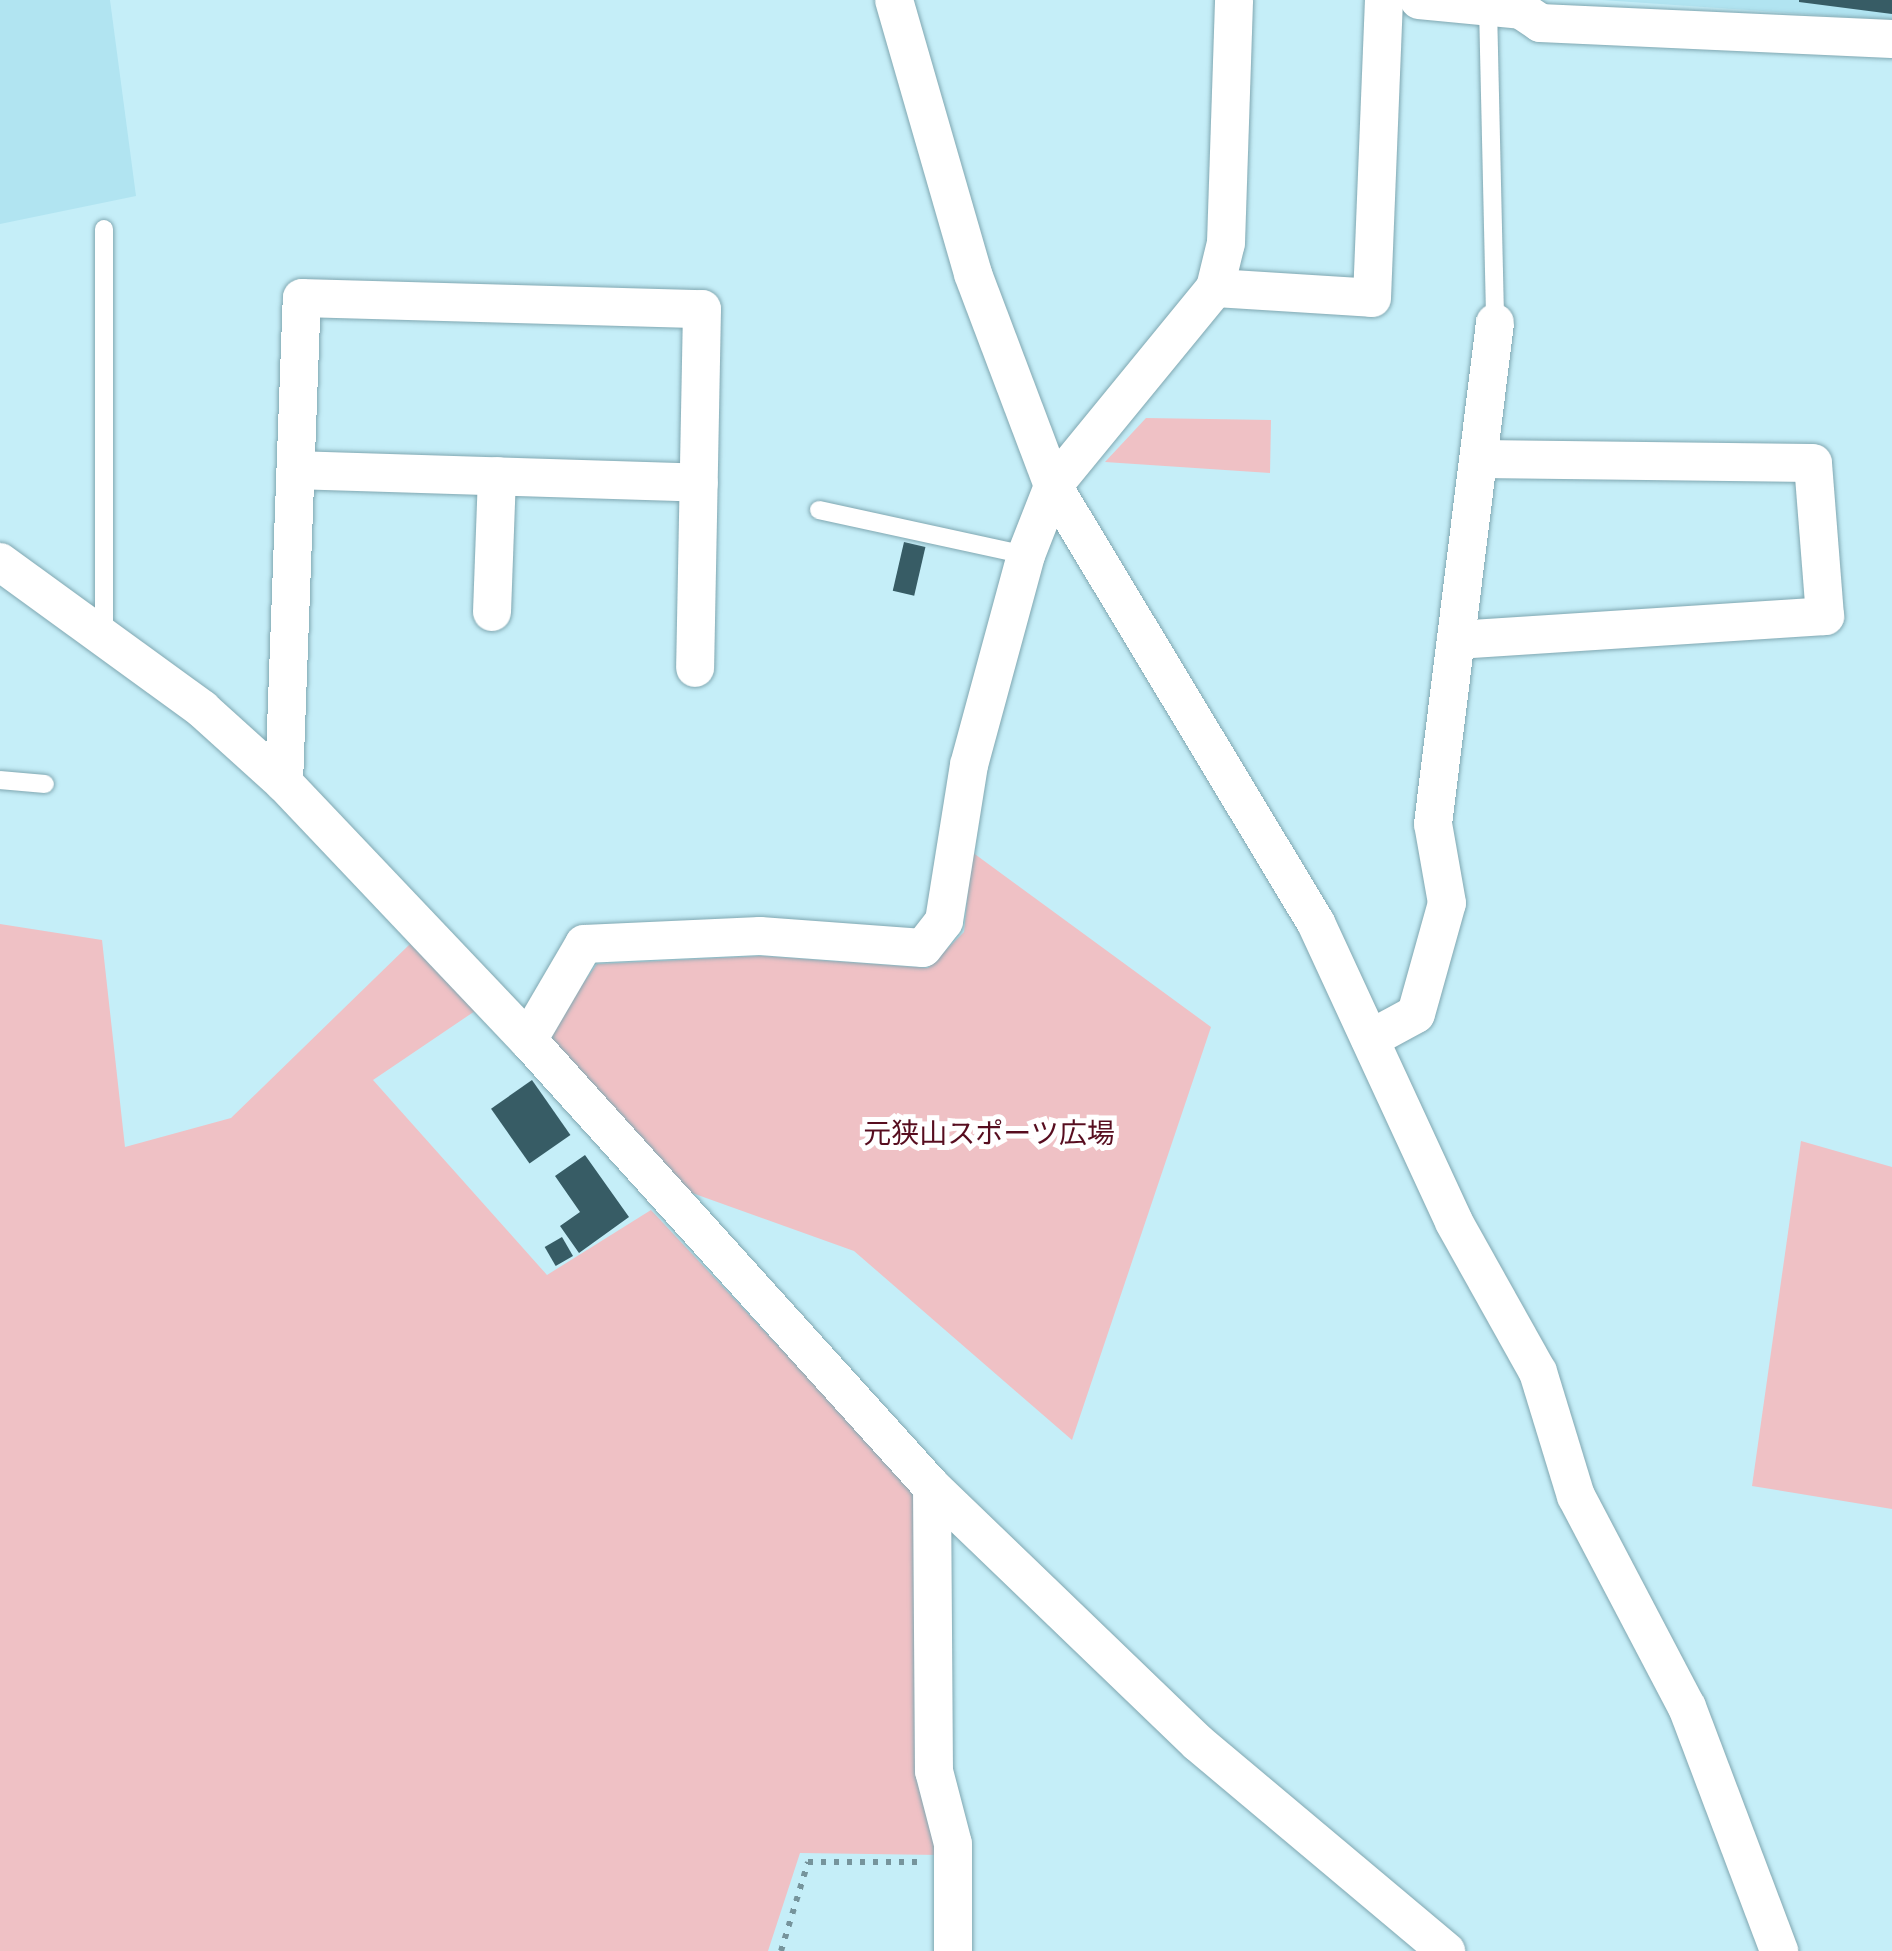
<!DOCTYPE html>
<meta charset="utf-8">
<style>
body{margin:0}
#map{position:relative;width:1892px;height:1951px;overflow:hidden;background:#c5eef8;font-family:Roboto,"Noto Sans JP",sans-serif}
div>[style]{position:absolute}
.built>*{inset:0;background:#b1e4f1}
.green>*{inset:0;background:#efc1c5}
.building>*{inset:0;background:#375c65;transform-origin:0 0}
.path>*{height:6px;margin-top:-3px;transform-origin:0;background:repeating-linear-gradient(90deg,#76949c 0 5px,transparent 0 13px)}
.roads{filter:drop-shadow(0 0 2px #80a7b1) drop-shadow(0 0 2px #80a7b1)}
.lane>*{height:18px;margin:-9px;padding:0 9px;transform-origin:9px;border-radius:9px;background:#fff}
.street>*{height:38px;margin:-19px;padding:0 19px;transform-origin:19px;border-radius:19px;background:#fff}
span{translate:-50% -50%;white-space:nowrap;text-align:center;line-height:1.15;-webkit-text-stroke:10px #fff;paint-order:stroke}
.park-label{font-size:28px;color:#570d1f}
</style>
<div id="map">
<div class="built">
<div style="clip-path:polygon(0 0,110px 0,136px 196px,0 224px)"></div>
<div style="clip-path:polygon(1602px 0,1892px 0,1892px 20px)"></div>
</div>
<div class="green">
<div style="clip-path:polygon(1146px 418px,1271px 420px,1270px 473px,1105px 462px)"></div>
<div style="clip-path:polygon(972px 852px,1211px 1027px,1072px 1440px,854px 1251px,681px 1189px,546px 1036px,597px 964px,761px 956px,928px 968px,964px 932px)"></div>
<div style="clip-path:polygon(0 924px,102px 940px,125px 1147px,231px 1118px,410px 944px,475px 1011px,373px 1080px,547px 1275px,651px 1210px,916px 1493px,940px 1855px,800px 1853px,768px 1951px,0 1951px)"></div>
<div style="clip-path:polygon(1801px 1141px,1892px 1167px,1892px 1509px,1752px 1486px)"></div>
</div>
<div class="building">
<div style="clip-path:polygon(1799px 0,1892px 0,1892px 14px,1799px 2px)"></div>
<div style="left:904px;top:542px;width:22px;height:50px;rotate:13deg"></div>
<div style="left:532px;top:1080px;width:67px;height:50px;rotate:55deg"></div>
<div style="clip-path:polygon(585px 1155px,629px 1217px,579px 1253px,560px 1226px,580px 1212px,555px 1176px)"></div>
<div style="left:562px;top:1237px;width:22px;height:20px;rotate:60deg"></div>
</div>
<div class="path">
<div style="left:781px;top:1951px;width:93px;rotate:-73.1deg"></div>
<div style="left:808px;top:1862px;width:109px"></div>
</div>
<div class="roads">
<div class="lane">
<div style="left:1488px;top:7px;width:316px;rotate:88.7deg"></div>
<div style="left:819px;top:510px;width:212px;rotate:12.3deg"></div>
<div style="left:104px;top:636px;width:407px;rotate:-90deg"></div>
<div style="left:0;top:780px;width:45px;rotate:5.1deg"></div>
</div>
<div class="street">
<div style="left:894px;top:0;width:285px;rotate:73.9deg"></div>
<div style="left:973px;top:274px;width:227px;rotate:69.3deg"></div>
<div style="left:1053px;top:486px;width:510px;rotate:58.96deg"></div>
<div style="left:1316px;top:923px;width:329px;rotate:65.2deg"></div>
<div style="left:1454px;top:1222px;width:172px;rotate:60.8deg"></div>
<div style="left:1538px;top:1372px;width:130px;rotate:73deg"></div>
<div style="left:1576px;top:1496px;width:238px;rotate:62.3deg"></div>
<div style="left:1687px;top:1707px;width:261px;rotate:69.3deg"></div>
<div style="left:1419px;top:0;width:102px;rotate:5.6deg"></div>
<div style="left:1521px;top:10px;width:23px;rotate:34deg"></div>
<div style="left:1540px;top:23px;width:352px;rotate:2.6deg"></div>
<div style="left:1215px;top:288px;width:157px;rotate:3.6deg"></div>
<div style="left:1372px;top:298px;width:298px;rotate:-87.7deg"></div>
<div style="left:296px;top:470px;width:403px;rotate:1.8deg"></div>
<div style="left:0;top:562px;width:250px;rotate:36deg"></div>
<div style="left:202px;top:709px;width:110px;rotate:42.1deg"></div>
<div style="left:284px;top:783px;width:354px;rotate:46.5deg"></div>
<div style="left:528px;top:1040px;width:603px;rotate:47.89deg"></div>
<div style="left:932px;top:1487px;width:369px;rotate:43.9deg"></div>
<div style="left:1198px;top:1743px;width:324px;rotate:40deg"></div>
<div style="left:492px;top:612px;width:136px;rotate:-87.9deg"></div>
<div style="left:1456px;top:640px;width:370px;rotate:-3.7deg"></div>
<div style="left:1825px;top:616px;width:153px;rotate:-94.5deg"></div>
<div style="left:1813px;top:463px;width:334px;rotate:-179.3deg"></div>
<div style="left:284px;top:783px;width:485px;rotate:-87.9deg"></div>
<div style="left:302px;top:298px;width:400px;rotate:1.6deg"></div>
<div style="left:702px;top:309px;width:359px;rotate:91.1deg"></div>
<div style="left:1370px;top:1039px;width:52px;rotate:-28.5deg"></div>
<div style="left:1416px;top:1014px;width:115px;rotate:-74.4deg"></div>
<div style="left:1447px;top:903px;width:80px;rotate:-100deg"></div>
<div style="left:1433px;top:824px;width:505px;rotate:-82.95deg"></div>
<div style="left:528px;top:1040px;width:111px;rotate:-59.7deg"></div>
<div style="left:584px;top:944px;width:176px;rotate:-2.6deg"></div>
<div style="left:760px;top:936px;width:163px;rotate:4.2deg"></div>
<div style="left:923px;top:948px;width:34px;rotate:-52deg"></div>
<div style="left:944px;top:921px;width:158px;rotate:-80.9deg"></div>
<div style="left:969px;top:765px;width:218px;rotate:-74.8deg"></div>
<div style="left:1026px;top:555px;width:74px;rotate:-68.6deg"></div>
<div style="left:1053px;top:486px;width:256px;rotate:-50.7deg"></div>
<div style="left:1215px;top:288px;width:46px;rotate:-76.3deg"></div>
<div style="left:1226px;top:243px;width:243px;rotate:-88.1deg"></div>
<div style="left:932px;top:1487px;width:284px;rotate:89.6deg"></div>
<div style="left:934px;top:1771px;width:75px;rotate:75.4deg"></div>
<div style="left:953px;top:1844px;width:107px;rotate:90deg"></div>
</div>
</div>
<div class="park-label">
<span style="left:989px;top:1134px">元狭山スポーツ広場</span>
</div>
</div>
